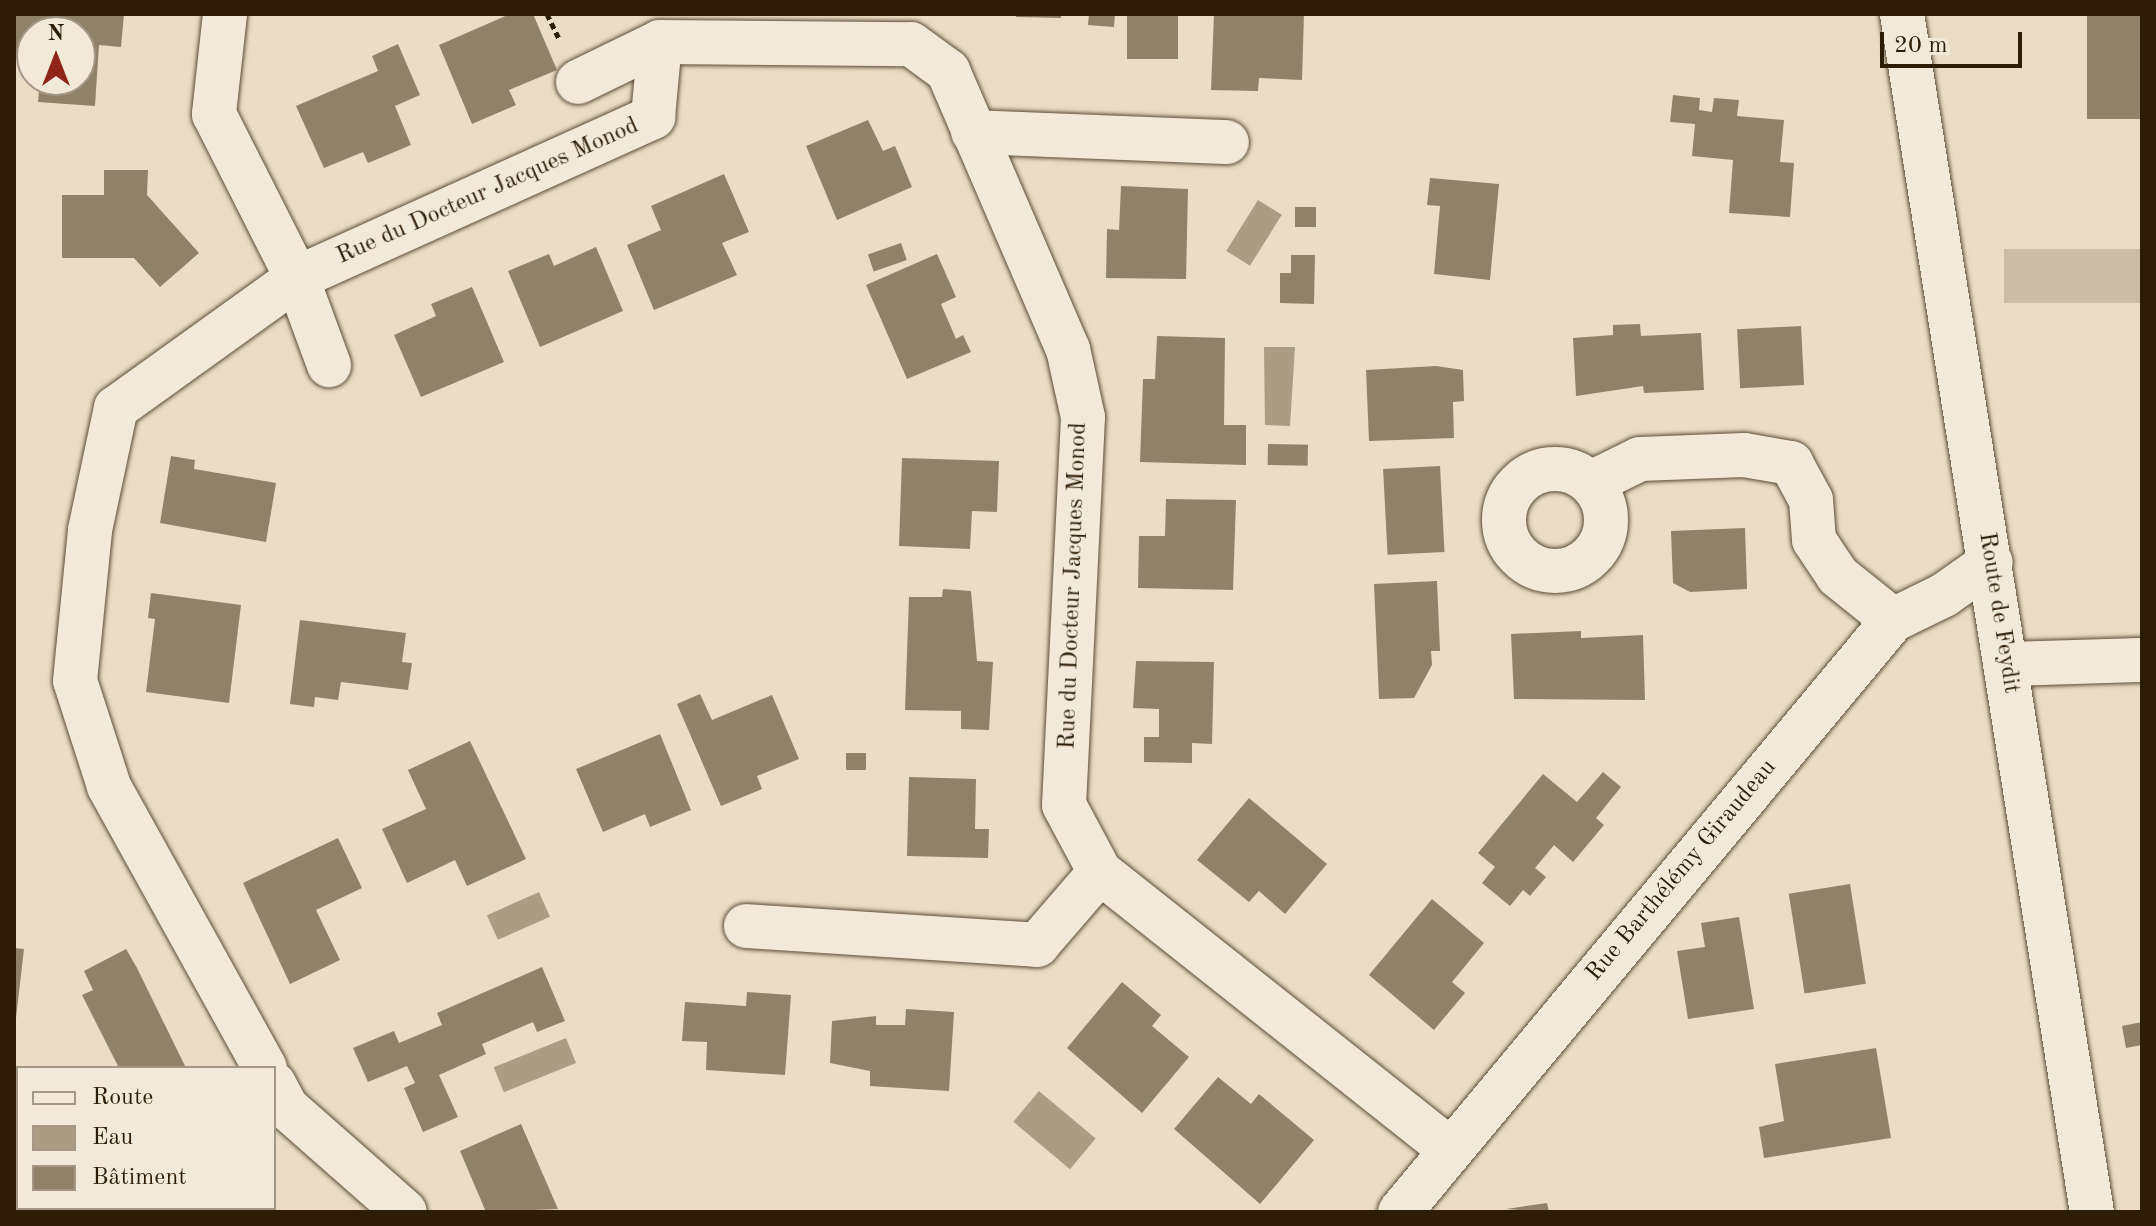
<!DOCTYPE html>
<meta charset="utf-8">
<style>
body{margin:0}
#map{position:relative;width:2156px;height:1226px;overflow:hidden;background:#ebddc5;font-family:"Old Standard TT",serif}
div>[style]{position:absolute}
.green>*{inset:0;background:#cbbca5;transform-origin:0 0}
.water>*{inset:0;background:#ab9c84;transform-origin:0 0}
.building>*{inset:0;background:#908169;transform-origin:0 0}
.path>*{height:5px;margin-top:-2.5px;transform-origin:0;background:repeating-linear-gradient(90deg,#2e1d06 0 6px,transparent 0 10px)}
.roads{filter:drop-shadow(0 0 2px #5d4d36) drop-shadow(0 0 2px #5d4d36)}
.minor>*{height:44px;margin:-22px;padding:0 22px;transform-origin:22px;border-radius:22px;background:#f2e9d9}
.minor>.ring{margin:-22px;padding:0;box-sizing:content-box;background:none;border:44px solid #f2e9d9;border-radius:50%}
span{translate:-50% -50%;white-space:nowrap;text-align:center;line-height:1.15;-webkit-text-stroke:8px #f2e9d9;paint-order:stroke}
.street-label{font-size:24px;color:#2e1d06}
.frame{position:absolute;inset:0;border:16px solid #2e1d06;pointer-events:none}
.legend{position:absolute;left:16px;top:1066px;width:260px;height:144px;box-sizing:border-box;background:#f2e9d9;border:2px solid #a49785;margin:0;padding:10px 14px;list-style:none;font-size:24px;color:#2e1d06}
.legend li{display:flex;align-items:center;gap:16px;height:40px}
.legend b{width:40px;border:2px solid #a49785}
.north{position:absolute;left:16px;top:16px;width:80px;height:80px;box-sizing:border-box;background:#f2e9d9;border:2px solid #a49785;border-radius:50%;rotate:0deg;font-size:22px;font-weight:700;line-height:32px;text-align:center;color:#2e1d06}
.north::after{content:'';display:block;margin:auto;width:28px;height:36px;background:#8f2418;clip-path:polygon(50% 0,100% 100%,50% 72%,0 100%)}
.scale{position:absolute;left:1880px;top:32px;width:142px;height:36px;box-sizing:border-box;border:4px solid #2e1d06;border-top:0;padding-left:10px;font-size:24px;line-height:28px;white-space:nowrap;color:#2e1d06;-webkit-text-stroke:6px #f2e9d9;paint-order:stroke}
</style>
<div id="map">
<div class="green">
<div style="left:2142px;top:249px;width:54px;height:138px;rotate:90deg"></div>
</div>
<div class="water">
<div style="left:1258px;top:200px;width:28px;height:60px;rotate:32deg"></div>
<div style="clip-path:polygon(1264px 347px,1295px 347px,1290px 426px,1265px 425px)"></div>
<div style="left:539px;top:892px;width:27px;height:57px;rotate:66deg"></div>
<div style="left:566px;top:1038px;width:27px;height:78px;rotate:68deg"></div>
<div style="left:1039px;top:1091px;width:74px;height:40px;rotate:40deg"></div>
</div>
<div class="building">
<div style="clip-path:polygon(14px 14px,124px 14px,121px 47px,99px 45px,95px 106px,38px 102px,40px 80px,80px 80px,80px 32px,32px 32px,32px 70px,14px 51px)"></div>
<div style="clip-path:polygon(510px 14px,533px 14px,557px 70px,509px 90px,516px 105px,472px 124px,439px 45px)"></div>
<div style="clip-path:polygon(1016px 14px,1061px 14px,1061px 18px,1016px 17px)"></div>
<div style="clip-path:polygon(1089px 14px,1115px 14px,1114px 27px,1088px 25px)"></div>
<div style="left:1127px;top:14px;width:51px;height:45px"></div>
<div style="clip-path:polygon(1214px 14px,1304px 14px,1302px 80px,1259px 78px,1258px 91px,1211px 90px)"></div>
<div style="left:2087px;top:14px;width:55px;height:105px"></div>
<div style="clip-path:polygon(398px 44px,420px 95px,395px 106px,411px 145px,368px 163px,363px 152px,324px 168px,296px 106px,378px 71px,372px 56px)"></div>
<div style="clip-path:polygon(1673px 95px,1700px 98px,1699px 110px,1712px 112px,1714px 98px,1739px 100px,1737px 116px,1784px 120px,1780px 162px,1794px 163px,1790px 217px,1729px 213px,1733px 160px,1692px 156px,1695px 124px,1670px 122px)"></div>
<div style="clip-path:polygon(868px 120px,883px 151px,895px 146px,912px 187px,837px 220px,806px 146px)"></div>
<div style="clip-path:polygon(104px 170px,148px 170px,147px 195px,199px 253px,160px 287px,134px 258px,62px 258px,62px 195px,104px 195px)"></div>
<div style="clip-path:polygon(724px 174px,749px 232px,722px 243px,737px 275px,654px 310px,627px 245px,661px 230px,651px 206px)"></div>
<div style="clip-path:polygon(1430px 178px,1499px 184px,1490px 280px,1434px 274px,1440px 206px,1427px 205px)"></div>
<div style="clip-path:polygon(1121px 186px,1188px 189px,1186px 279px,1106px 278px,1107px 229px,1119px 230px)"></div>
<div style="left:1295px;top:207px;width:21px;height:20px"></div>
<div style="left:901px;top:243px;width:18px;height:35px;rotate:71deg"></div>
<div style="clip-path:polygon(596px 247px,623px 311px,540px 347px,508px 271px,549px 254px,554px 266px)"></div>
<div style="clip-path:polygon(937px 254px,956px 297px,941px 304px,956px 339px,963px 335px,971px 352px,907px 379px,866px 285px)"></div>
<div style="clip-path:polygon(1291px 255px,1315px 255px,1314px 304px,1280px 303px,1280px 273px,1291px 273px)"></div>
<div style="clip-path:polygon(472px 287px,504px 362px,421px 397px,394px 335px,436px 316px,431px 304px)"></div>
<div style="clip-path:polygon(1640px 324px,1641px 336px,1701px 333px,1704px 390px,1644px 393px,1643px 386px,1576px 396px,1573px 338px,1613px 335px,1613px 325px)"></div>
<div style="left:1801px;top:326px;width:59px;height:64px;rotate:87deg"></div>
<div style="clip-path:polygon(1157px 336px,1225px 338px,1224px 425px,1246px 425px,1246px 465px,1140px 462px,1143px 379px,1155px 379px)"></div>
<div style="clip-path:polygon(1436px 366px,1463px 370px,1464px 401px,1453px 402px,1454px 438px,1369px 441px,1366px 370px)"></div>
<div style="left:1268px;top:444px;width:40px;height:21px;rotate:1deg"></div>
<div style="clip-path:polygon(171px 456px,195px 460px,194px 469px,276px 483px,266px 542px,160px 523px)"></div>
<div style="clip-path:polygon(902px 458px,999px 461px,997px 512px,972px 511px,970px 549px,899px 546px)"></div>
<div style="left:1440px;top:466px;width:86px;height:57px;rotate:87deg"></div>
<div style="clip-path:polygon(1166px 499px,1236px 500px,1233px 590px,1138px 588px,1139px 536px,1165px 536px)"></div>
<div style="clip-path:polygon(1745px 528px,1747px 589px,1690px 592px,1673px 583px,1671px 531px)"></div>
<div style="clip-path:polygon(1437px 581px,1440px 651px,1431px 651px,1432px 665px,1414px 698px,1379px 699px,1374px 584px)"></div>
<div style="clip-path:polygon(943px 589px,971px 591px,977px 661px,993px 662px,989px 730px,961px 729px,961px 711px,905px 710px,909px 597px,942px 597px)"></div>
<div style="clip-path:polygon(151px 593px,241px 605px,229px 703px,146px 692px,155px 619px,148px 618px)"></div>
<div style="clip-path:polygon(300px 620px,406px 633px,402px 662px,412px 663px,408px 690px,341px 682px,338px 700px,315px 697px,314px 707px,290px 704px)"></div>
<div style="clip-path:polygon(1581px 631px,1581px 638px,1643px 635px,1645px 700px,1514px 699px,1511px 634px)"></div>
<div style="clip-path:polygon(1136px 661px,1214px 662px,1212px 744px,1192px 743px,1192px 763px,1144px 762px,1144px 737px,1159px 737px,1159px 709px,1133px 708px)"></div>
<div style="clip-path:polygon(700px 694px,712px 720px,772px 695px,799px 759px,757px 776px,762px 789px,721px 806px,677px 704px)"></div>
<div style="clip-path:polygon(660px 734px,691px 810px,650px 827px,645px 814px,603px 832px,576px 769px)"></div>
<div style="clip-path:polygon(470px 741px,526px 859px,467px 886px,455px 860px,407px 883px,382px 829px,426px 809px,408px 770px)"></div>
<div style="left:846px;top:753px;width:20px;height:17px"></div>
<div style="clip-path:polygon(1603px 772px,1621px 787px,1596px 818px,1604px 825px,1573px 862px,1554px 845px,1535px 868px,1546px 877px,1530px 896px,1523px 890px,1510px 906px,1482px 883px,1495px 867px,1478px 853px,1543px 774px,1577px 802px)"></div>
<div style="clip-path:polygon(909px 777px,976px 779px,975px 829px,989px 829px,988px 858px,907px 856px)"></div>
<div style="clip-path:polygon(1249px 798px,1327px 864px,1285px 914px,1259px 891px,1249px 902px,1197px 860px)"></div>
<div style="clip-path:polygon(338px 838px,362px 888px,316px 910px,340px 960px,290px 984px,243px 883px)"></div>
<div style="left:1850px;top:884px;width:101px;height:62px;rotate:81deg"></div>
<div style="clip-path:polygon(1432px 899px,1484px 943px,1452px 982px,1465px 993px,1434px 1030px,1369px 975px)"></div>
<div style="clip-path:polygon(1739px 917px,1754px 1009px,1688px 1019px,1677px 951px,1705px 947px,1701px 923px)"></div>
<div style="clip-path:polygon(14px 948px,24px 949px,16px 1018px,14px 1018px)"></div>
<div style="clip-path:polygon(126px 949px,137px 968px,186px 1068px,119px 1068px,82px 995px,93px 990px,84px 971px)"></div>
<div style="clip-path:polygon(542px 967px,565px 1021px,537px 1032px,533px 1022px,482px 1044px,486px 1054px,439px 1075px,458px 1117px,423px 1132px,404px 1088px,415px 1083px,407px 1066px,368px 1082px,353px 1048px,394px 1031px,399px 1043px,442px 1025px,437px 1013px)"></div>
<div style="clip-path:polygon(1122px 982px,1161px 1015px,1152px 1026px,1189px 1057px,1142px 1113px,1067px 1048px)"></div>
<div style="clip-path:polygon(747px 992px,791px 995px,785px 1075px,706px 1070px,707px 1042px,682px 1041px,685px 1002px,746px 1006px)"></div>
<div style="clip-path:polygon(906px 1009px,954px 1012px,949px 1091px,870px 1086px,870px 1071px,830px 1063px,832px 1021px,876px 1016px,876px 1025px,905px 1025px)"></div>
<div style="clip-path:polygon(2142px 1022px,2142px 1045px,2126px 1048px,2122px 1026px)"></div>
<div style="clip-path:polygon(1876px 1048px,1891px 1138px,1764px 1158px,1759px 1127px,1784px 1121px,1775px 1064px)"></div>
<div style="clip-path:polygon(1218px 1077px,1251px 1104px,1259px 1094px,1314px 1140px,1260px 1204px,1174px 1129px)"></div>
<div style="clip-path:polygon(521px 1124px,558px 1209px,486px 1212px,460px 1151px)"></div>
<div style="clip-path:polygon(1547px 1203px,1549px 1212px,1506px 1209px)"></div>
</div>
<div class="path">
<div style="left:547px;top:14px;width:28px;rotate:64deg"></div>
</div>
<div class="roads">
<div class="minor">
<div style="left:225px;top:14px;width:101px;rotate:96.3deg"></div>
<div style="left:214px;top:114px;width:184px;rotate:63.2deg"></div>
<div style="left:297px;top:278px;width:93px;rotate:69.8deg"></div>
<div style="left:1902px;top:14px;width:1213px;rotate:80.99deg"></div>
<div style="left:578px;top:82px;width:91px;rotate:-26deg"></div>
<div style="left:973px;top:132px;width:254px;rotate:2.3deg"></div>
<div class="ring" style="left:1504px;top:469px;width:58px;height:58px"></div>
<div style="left:1593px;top:482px;width:52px;rotate:-26.1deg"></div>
<div style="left:1640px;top:459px;width:104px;rotate:-2.2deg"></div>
<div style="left:1744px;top:455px;width:48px;rotate:9.7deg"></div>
<div style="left:1791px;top:463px;width:42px;rotate:61.6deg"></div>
<div style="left:1811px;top:500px;width:40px;rotate:85.7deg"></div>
<div style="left:1814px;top:540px;width:43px;rotate:56.3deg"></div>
<div style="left:1838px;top:576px;width:70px;rotate:38.7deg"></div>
<div style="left:2006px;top:664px;width:136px;rotate:-1.7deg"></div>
<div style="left:746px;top:926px;width:292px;rotate:3.7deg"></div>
<div style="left:1037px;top:945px;width:96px;rotate:-49.2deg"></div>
<div style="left:265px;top:1068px;width:322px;rotate:-119deg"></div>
<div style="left:109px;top:786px;width:110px;rotate:-107.9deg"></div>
<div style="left:75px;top:681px;width:152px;rotate:-84.3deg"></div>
<div style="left:90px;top:530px;width:125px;rotate:-78deg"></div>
<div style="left:116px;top:408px;width:223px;rotate:-35.7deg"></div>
<div style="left:297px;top:278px;width:391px;rotate:-24.3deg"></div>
<div style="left:653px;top:117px;width:75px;rotate:-84.7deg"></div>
<div style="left:660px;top:42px;width:251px;rotate:0.5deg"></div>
<div style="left:911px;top:44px;width:46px;rotate:36.1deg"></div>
<div style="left:948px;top:71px;width:303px;rotate:66.7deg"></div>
<div style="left:1068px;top:349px;width:70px;rotate:77.6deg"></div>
<div style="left:1083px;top:417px;width:388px;rotate:92.8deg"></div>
<div style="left:1064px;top:805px;width:76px;rotate:61.8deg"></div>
<div style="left:1100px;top:872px;width:446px;rotate:38.4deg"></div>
<div style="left:274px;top:1084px;width:27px;rotate:62deg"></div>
<div style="left:287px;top:1108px;width:157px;rotate:41.4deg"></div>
<div style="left:1400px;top:1212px;width:770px;rotate:-50.21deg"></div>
<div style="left:1893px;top:620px;width:57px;rotate:-26.1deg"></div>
<div style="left:1944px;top:595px;width:57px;rotate:-35.1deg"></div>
</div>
</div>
<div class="street-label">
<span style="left:488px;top:192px;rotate:-24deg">Rue du Docteur Jacques Monod</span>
<span style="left:1074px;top:586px;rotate:-88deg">Rue du Docteur Jacques Monod</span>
<span style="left:1998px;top:613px;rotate:81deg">Route de Feydit</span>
<span style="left:1682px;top:871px;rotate:-50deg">Rue Barthélémy Giraudeau</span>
</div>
<div class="frame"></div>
<ul class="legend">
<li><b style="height:10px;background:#f2e9d9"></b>Route</li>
<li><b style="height:22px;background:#ab9c84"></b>Eau</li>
<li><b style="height:22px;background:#908169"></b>Bâtiment</li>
</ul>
<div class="north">N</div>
<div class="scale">20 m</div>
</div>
